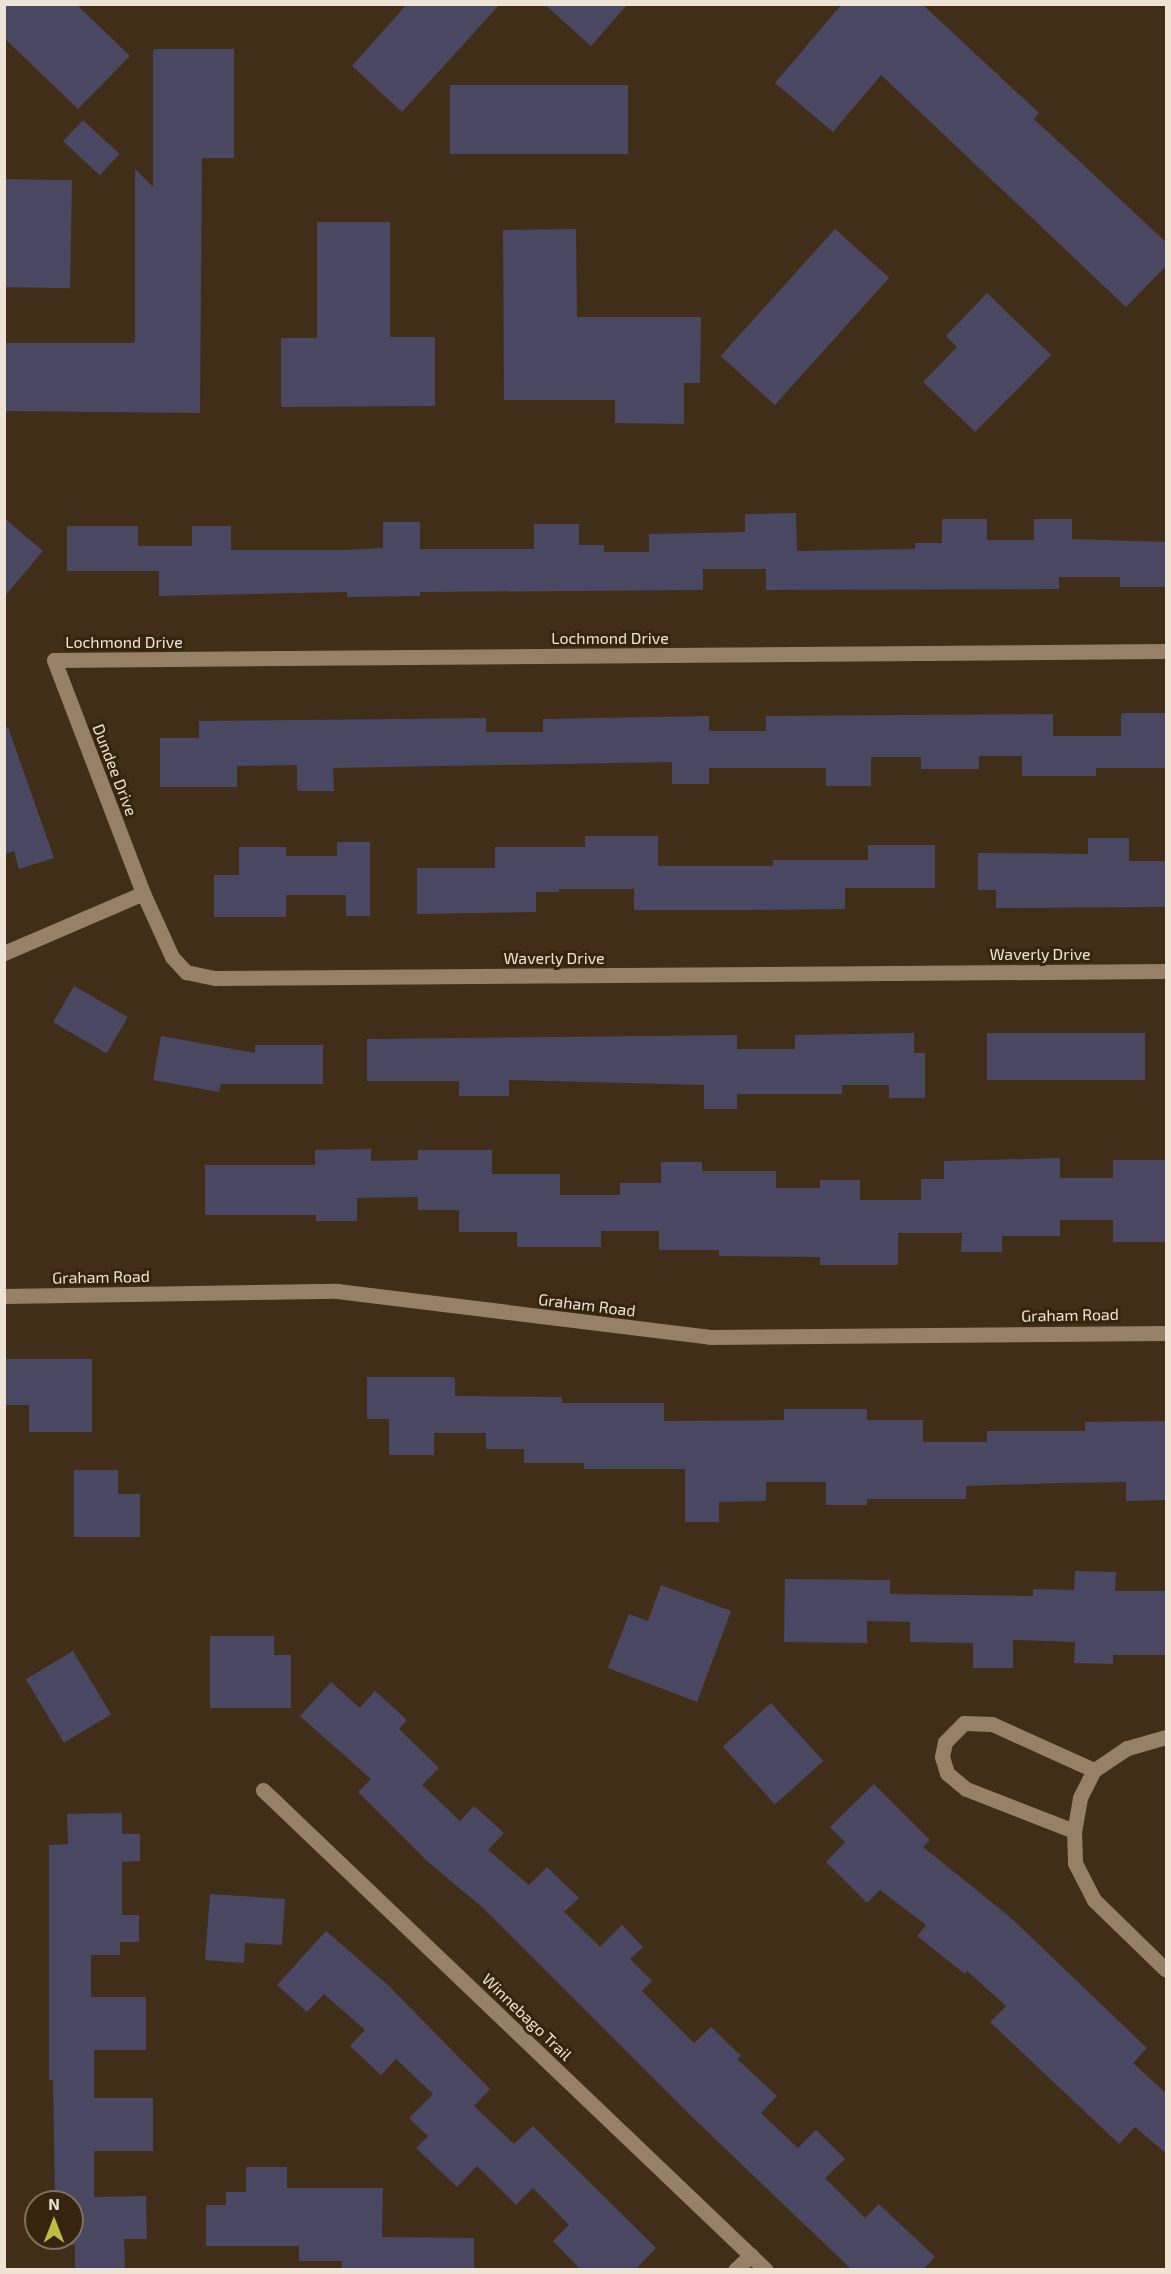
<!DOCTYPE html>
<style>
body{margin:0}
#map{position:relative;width:1171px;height:2274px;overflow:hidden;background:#412e18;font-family:"Exo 2",sans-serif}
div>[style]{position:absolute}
.building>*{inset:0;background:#494762;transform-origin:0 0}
.street>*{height:15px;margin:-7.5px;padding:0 7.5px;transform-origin:7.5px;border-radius:7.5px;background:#968067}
span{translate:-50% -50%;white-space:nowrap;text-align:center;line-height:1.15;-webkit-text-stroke:6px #36250e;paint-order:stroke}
.street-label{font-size:16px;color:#efe3d6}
.frame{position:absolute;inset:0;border:6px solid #efe3d6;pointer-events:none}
.north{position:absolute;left:24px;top:2190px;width:60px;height:60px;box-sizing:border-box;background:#36250e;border:2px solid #80715e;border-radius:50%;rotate:0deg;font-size:16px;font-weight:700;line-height:24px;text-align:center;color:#efe3d6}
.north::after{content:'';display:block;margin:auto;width:21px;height:27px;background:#bebf42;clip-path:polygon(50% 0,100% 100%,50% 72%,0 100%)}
</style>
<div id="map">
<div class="building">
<div style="clip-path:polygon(4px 4px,76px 4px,130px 56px,78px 109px,4px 38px)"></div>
<div style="clip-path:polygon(407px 4px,500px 4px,402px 112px,352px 66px)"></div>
<div style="clip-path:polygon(544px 4px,628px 4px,591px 46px)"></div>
<div style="clip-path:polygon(842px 4px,922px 4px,1039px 113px,1034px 119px,1167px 243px,1167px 265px,1126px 307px,881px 75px,833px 132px,775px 83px)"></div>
<div style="clip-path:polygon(153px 49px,234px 49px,234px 158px,202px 158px,200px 413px,4px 411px,4px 343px,135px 343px,135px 169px,153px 187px)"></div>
<div style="left:628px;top:85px;width:69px;height:178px;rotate:90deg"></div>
<div style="left:83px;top:120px;width:50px;height:29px;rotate:43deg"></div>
<div style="left:4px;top:179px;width:68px;height:108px;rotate:1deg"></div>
<div style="clip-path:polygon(317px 222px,390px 222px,390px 337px,435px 337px,435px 406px,281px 407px,281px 338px,317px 338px)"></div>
<div style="clip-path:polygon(576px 229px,577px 317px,701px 317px,700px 383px,684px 383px,684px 424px,615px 423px,615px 400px,504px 400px,503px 230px)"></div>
<div style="left:835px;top:229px;width:73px;height:171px;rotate:42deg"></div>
<div style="clip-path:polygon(987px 293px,1051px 355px,975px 432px,923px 382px,957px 347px,946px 336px)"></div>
<div style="clip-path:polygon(796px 513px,797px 551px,915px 549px,915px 543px,942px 543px,942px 519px,987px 519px,987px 540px,1034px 540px,1034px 519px,1072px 519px,1072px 539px,1167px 542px,1167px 587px,1120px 587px,1120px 577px,1059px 577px,1059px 589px,766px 590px,766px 569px,703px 569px,703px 590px,420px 592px,420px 596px,347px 597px,347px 592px,159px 596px,159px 571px,67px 571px,67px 526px,138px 526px,138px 546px,192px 546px,192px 526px,231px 526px,231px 550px,347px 550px,383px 548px,383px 522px,420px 522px,420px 549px,534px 549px,534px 524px,579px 524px,579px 545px,604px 545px,604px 552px,649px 552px,649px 534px,745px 532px,745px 514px)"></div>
<div style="clip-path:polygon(4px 518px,43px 551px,4px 597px)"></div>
<div style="clip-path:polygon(1121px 713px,1167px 713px,1167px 768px,1096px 768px,1096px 776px,1022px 776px,1022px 756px,979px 756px,979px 769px,921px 769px,921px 757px,871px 757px,871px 786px,826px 786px,826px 768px,709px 768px,709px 784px,672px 784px,672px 762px,333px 768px,334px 791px,297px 791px,297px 765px,237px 766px,237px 787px,160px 787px,160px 738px,199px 738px,199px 721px,486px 718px,486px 732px,543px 732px,543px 719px,709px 716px,709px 731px,766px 731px,766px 716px,1053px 714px,1053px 736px,1121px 736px)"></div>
<div style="clip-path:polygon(8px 727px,54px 858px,19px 869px,14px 851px,4px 854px,4px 728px)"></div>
<div style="clip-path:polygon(585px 836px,658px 836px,658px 866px,773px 866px,773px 860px,868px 860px,868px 845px,935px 845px,935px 888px,845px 888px,845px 909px,752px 910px,634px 910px,634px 889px,559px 889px,559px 892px,536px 892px,536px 912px,417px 914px,417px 868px,495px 868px,495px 847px,585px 847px)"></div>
<div style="clip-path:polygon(1088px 838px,1129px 838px,1129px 861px,1167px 861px,1167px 907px,996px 908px,996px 890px,978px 890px,978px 853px,1088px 854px)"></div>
<div style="clip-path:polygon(337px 842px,370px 842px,370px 916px,346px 916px,346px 895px,286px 895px,286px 917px,214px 917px,214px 875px,239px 875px,239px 847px,286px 847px,286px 856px,337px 856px)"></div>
<div style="left:74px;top:986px;width:62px;height:42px;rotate:30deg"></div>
<div style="clip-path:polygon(914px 1033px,914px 1053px,925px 1053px,925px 1098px,889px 1098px,889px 1085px,842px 1085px,842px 1094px,737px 1094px,737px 1109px,704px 1109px,704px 1085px,509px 1080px,509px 1096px,459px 1096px,459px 1081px,367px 1081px,367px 1039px,737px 1035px,737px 1049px,795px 1049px,795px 1035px)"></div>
<div style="left:987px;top:1033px;width:158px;height:47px"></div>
<div style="clip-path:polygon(161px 1036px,255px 1053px,255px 1045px,323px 1045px,323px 1084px,221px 1084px,219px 1092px,153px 1080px)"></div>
<div style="clip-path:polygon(371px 1149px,371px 1161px,418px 1160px,418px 1150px,492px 1150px,492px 1174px,560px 1174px,560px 1195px,620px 1195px,620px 1183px,661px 1183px,661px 1162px,702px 1162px,702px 1171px,776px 1171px,776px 1188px,820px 1188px,820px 1180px,860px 1180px,860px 1200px,921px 1200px,921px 1179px,944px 1179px,944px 1161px,1060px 1158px,1060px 1178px,1113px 1178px,1113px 1160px,1167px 1160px,1167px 1242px,1113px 1242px,1113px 1220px,1060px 1220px,1060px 1236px,1002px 1236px,1002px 1252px,961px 1252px,962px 1233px,898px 1233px,898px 1265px,820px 1265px,820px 1257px,719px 1256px,719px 1250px,659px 1250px,659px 1231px,601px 1231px,601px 1247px,517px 1247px,517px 1232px,459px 1232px,459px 1210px,418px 1210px,418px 1197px,357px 1198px,357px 1221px,316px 1221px,316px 1215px,205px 1215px,205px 1165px,315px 1165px,315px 1150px)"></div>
<div style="clip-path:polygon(6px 1359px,92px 1359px,92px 1432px,29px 1432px,29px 1405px,6px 1405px)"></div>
<div style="clip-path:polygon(367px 1377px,455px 1377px,455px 1396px,562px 1397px,562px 1403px,664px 1403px,664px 1421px,784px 1420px,784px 1409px,867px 1409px,867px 1420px,923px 1420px,923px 1442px,987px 1442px,987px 1431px,1085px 1431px,1085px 1422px,1167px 1421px,1167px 1500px,1126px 1501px,1126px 1482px,1061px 1483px,966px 1486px,966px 1499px,867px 1499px,867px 1505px,826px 1505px,826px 1482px,766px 1482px,766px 1501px,719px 1502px,719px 1522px,685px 1522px,685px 1469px,584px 1469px,584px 1463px,524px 1463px,524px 1449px,486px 1449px,486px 1433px,434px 1433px,434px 1455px,389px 1455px,389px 1419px,367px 1419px)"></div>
<div style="clip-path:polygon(74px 1470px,118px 1470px,118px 1494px,140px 1494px,140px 1537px,74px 1537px)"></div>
<div style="clip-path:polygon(1075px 1571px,1116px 1572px,1115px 1591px,1167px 1591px,1167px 1655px,1113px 1655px,1113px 1664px,1074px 1663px,1075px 1642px,1013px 1640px,1013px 1668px,973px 1668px,973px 1643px,910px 1642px,910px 1622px,867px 1621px,867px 1643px,784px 1642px,785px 1579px,890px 1580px,890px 1594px,1033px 1596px,1033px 1589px,1074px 1590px)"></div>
<div style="clip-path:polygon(661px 1585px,731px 1611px,697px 1702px,608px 1668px,629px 1614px,648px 1621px)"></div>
<div style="clip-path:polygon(210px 1636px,274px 1636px,274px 1655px,291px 1655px,291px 1708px,210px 1708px)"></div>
<div style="left:73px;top:1651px;width:74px;height:55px;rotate:59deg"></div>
<div style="clip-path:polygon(331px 1682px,360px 1708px,375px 1691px,407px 1720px,399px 1729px,439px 1768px,422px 1785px,460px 1821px,474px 1806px,504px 1833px,488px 1850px,529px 1885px,547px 1867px,579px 1898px,564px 1912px,600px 1947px,622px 1925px,643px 1947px,630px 1959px,652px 1981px,642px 1991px,694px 2043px,711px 2027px,741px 2056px,737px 2059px,777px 2096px,761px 2113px,798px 2148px,816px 2130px,845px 2159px,825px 2178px,865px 2218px,879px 2204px,935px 2257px,923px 2270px,852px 2270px,686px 2111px,483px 1908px,426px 1860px,358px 1792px,371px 1779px,300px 1716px)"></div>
<div style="left:771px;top:1703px;width:78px;height:65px;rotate:48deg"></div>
<div style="clip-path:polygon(874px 1784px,930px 1840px,923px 1847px,1010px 1917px,1147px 2048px,1133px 2063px,1167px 2094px,1167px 2154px,1135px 2127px,1119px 2144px,990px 2022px,1006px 2006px,967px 1971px,965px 1974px,917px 1936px,926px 1925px,880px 1890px,867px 1903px,826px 1862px,845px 1842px,830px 1827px)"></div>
<div style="clip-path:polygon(122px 1813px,122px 1834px,140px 1834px,140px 1861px,122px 1862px,122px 1915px,139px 1915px,139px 1942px,120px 1942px,120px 1955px,91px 1955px,91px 1997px,146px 1997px,146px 2050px,94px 2050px,94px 2098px,153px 2098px,153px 2151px,94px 2151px,94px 2197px,146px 2196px,147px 2239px,124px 2239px,125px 2270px,75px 2270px,75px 2245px,56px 2245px,55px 2238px,72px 2238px,72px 2202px,55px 2202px,53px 2080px,49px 2080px,49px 1845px,68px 1844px,67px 1814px)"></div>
<div style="clip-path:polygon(210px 1894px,285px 1899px,282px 1945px,245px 1943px,244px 1963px,205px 1960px)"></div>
<div style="clip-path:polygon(326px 1931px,388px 1985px,490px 2089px,474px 2106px,514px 2144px,533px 2126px,656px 2248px,635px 2270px,581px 2270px,553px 2241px,569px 2225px,533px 2188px,516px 2205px,477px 2166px,457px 2187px,416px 2148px,428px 2136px,409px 2118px,433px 2094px,396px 2059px,381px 2075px,350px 2046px,365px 2030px,324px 1994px,307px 2012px,277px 1985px)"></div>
<div style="clip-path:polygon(246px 2167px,287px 2167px,287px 2188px,383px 2188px,382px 2237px,474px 2238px,474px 2270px,342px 2270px,342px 2261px,299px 2261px,299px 2246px,206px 2246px,206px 2205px,226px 2205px,226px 2192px,246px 2192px)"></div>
</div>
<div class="street">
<div style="left:1166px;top:651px;width:1112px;rotate:179.54deg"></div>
<div style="left:54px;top:660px;width:249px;rotate:69.1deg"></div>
<div style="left:143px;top:893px;width:70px;rotate:65.6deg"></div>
<div style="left:172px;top:957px;width:21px;rotate:47deg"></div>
<div style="left:186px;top:972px;width:30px;rotate:12deg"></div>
<div style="left:215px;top:978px;width:951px;rotate:-0.42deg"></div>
<div style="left:4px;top:953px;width:151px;rotate:-23.3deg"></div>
<div style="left:4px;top:1296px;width:333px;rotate:-0.9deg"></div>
<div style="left:337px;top:1291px;width:376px;rotate:7deg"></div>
<div style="left:710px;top:1337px;width:456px;rotate:-0.5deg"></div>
<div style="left:1166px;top:1737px;width:41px;rotate:164.2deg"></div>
<div style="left:1127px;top:1748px;width:40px;rotate:146deg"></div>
<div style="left:1094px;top:1770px;width:31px;rotate:117deg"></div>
<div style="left:1080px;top:1798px;width:34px;rotate:100deg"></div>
<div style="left:1074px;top:1831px;width:32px;rotate:88deg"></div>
<div style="left:1075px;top:1863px;width:42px;rotate:62.8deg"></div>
<div style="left:1094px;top:1900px;width:100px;rotate:44.2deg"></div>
<div style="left:263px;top:1790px;width:695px;rotate:43.66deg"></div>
<div style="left:1074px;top:1831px;width:116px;rotate:-158.7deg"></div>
<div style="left:966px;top:1789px;width:25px;rotate:-140deg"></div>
<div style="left:947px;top:1773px;width:17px;rotate:-107deg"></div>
<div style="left:942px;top:1757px;width:15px;rotate:-79deg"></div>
<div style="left:945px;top:1742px;width:27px;rotate:-45deg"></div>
<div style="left:964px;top:1723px;width:28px;rotate:2deg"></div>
<div style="left:992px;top:1724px;width:112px;rotate:24.3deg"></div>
<div style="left:735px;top:2270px;width:22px;rotate:-43deg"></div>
</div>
<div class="street-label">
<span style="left:610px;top:638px">Lochmond Drive</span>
<span style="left:124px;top:642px">Lochmond Drive</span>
<span style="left:115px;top:770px;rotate:69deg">Dundee Drive</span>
<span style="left:1040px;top:954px">Waverly Drive</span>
<span style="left:554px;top:958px">Waverly Drive</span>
<span style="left:101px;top:1277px;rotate:-1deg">Graham Road</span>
<span style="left:587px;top:1305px;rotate:7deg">Graham Road</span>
<span style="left:1070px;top:1315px;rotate:-1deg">Graham Road</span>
<span style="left:527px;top:2017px;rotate:44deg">Winnebago Trail</span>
</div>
<div class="frame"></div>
<div class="north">N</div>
</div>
